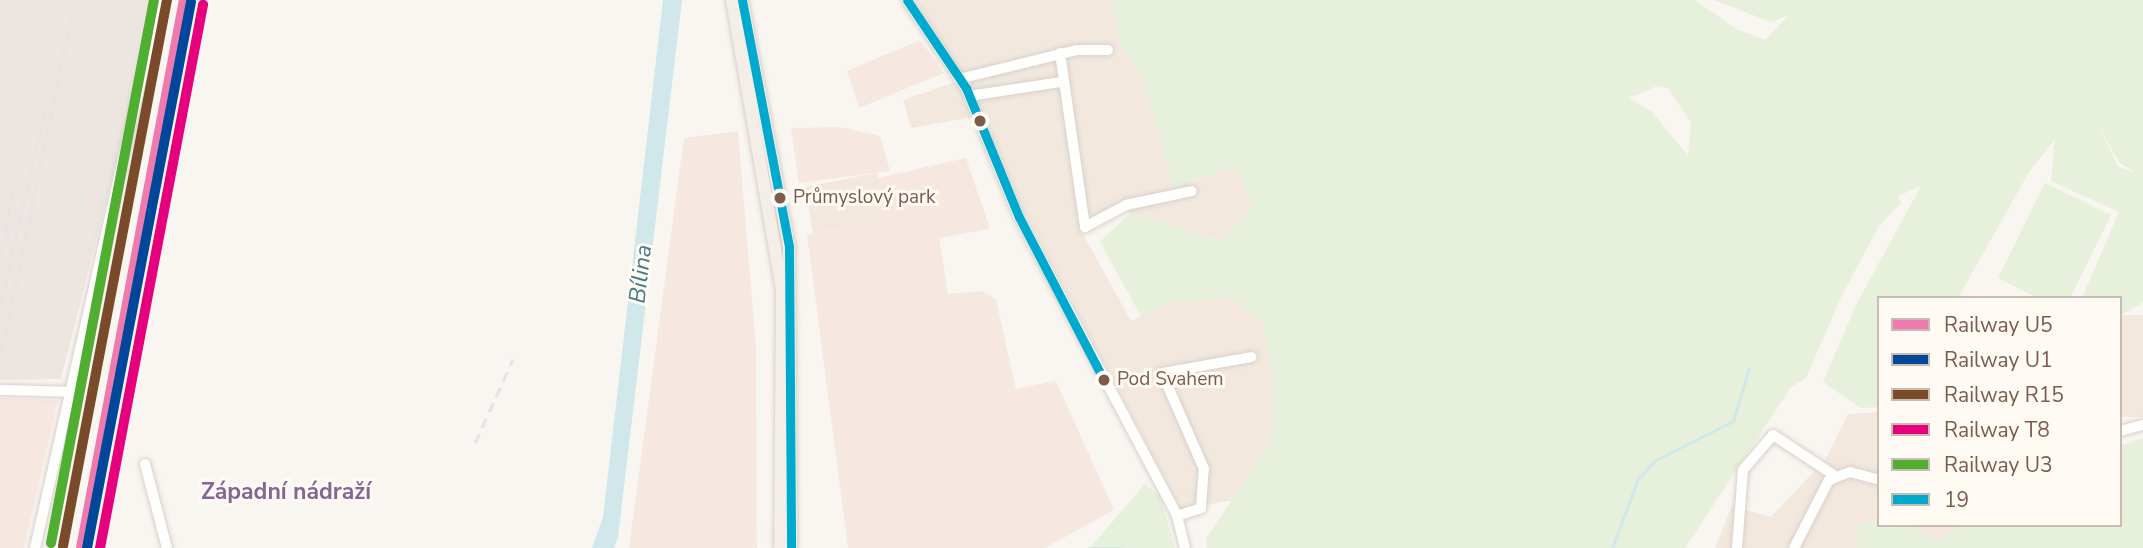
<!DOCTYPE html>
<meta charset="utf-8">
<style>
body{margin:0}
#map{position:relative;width:2143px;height:548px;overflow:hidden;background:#f9f5f0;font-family:"Nunito Sans",sans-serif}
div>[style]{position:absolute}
.residential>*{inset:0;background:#f2e8de;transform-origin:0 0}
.commercial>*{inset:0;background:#f6e8e1}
.industrial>*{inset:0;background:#ede5e0}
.green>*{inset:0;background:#e7f0db}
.water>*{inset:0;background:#d0e8ea}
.stream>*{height:2.5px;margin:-1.25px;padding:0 1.25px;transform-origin:1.25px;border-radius:1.25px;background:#d0e8ea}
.roads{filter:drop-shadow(0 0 2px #d7d1cb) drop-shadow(0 0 2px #d7d1cb)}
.minor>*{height:10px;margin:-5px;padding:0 5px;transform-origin:5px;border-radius:5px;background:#fefefd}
.major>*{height:12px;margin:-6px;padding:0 6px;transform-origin:6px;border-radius:6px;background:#f3eee8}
.rail>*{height:2.5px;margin-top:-1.25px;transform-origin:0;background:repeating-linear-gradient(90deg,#e6e3e7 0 10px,transparent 0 17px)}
.bus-1>*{height:9px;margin:-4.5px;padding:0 4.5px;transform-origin:4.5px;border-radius:4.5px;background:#00a9ce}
.rail-1>*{height:10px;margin:-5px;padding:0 5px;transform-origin:5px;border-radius:5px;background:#ef7aae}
.rail-2>*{height:10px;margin:-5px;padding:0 5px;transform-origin:5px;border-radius:5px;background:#00479a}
.rail-3>*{height:10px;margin:-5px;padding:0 5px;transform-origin:5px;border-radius:5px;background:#7a4b2a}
.rail-4>*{height:10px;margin:-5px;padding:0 5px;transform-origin:5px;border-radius:5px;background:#e5007d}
.rail-5>*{height:10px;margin:-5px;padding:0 5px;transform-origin:5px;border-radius:5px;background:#50af30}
.dots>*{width:19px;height:19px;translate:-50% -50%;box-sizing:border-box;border:4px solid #fffaf3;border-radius:50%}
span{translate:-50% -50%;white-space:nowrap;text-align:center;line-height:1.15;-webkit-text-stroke:6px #fffaf3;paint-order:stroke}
.bus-label{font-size:19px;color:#7a5c4d}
.left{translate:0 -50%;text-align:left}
.water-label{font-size:23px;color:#437c86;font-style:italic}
.neighbourhood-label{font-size:23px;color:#846695;font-weight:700}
.legend{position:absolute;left:1877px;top:296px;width:245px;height:231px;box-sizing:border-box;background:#fffaf3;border:2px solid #cabbb1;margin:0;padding:9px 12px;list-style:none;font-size:21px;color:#7a5c4d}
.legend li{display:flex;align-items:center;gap:14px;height:35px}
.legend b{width:35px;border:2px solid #cabbb1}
</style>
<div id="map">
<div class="residential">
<div style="clip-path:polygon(916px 0,1112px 0,1120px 44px,1144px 84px,1174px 187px,1236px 168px,1253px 206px,1222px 241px,1111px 206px,1079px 227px,1131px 321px,1172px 302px,1234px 299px,1263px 321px,1274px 395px,1271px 442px,1234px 500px,1181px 509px,1022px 206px,984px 115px,911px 128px,903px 100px,953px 83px,962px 73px)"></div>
<div style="left:877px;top:173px;width:47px;height:74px;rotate:79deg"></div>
<div style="left:2143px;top:315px;width:102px;height:24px;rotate:90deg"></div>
<div style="clip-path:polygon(1879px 412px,1879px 518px,1857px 525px,1857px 548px,1715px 548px,1732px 506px,1771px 517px,1825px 460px,1848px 414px)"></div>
<div style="clip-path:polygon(1908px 525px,1966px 525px,1933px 541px)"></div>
</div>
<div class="commercial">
<div style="clip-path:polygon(920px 40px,944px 73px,859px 108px,847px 71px)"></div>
<div style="clip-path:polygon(840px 127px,880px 136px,890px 171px,799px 183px,791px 128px)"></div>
<div style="clip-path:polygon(738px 131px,756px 346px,757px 548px,629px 548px,684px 138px)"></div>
<div style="clip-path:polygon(966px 158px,990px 229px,939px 238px,948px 294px,982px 291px,996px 299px,1016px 389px,1056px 381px,1114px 510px,1045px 548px,848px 548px,807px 235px,886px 219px,878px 178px)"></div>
<div style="clip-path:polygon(0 398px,58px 400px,24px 548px,0 548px)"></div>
</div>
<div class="industrial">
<div style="clip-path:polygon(0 0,149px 0,143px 55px,61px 379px,0 380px)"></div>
</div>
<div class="green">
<div style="clip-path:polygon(evenodd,1112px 0,1695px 0,1736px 29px,1765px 40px,1789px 15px,1771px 22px,1714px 0,2143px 0,2143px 302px,2120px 316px,2120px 298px,2082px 298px,2119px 212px,2051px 181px,2055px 139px,2029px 172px,1958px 298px,1879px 298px,1879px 407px,1861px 408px,1823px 382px,1856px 305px,1921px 186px,1898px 196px,1901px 203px,1879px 226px,1842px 295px,1806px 378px,1791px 387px,1685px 548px,1207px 548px,1206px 539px,1271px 442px,1274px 395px,1263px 322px,1233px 299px,1172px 302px,1141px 316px,1100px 242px,1131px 212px,1221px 241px,1253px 206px,1236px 168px,1174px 187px,1144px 84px,1120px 44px,1112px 0,1657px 86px,1668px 88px,1691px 123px,1688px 156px,1652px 112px,1629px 98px,1657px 86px,1112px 0,2099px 127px,2119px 162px,2136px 173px,2118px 167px,2099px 127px)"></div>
<div style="clip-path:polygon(2045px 183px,2111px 215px,2070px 298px,2038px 298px,1998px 278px)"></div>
<div style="clip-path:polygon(2143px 438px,2143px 548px,1857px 548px,1857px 525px,1879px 518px,1879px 525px,1908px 525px,1933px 541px,1966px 525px,2120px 525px,2120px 446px)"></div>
<div style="clip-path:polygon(1145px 484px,1160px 497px,1175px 548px,1090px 548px)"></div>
</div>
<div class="water">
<div style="clip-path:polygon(663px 0,682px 0,618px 537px,614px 548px,592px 548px,603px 517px)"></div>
</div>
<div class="stream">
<div style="left:1089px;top:548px;width:32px"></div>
<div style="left:1612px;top:548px;width:74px;rotate:-69.4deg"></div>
<div style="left:1638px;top:479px;width:24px;rotate:-48deg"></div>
<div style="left:1654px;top:461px;width:89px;rotate:-26.9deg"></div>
<div style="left:1733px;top:421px;width:55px;rotate:-73.2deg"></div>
</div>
<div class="roads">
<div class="minor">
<div style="left:907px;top:0;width:106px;rotate:56.2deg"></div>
<div style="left:966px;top:88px;width:139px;rotate:67.7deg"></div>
<div style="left:1019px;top:217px;width:338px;rotate:62.1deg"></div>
<div style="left:1177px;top:516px;width:33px;rotate:76deg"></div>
<div style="left:1060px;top:53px;width:176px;rotate:81.8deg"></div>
<div style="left:1085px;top:227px;width:47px;rotate:-28.2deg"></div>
<div style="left:1126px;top:205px;width:67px;rotate:-12deg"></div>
<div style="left:959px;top:79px;width:122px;rotate:-13.8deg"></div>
<div style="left:1077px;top:50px;width:31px"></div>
<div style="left:969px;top:96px;width:92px;rotate:-8.7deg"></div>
<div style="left:0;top:390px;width:71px;rotate:1.6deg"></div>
<div style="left:2120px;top:431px;width:24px;rotate:-15deg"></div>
<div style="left:145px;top:464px;width:87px;rotate:75.3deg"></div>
<div style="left:1177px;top:516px;width:25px;rotate:-18deg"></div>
<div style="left:1201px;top:508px;width:39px;rotate:-86deg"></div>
<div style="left:1204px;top:469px;width:105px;rotate:-113.6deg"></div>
<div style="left:1162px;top:373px;width:91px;rotate:-10.1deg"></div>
<div style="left:35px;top:548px;width:562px;rotate:-77.25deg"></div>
<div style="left:1737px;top:548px;width:78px;rotate:-85.6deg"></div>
<div style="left:1743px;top:470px;width:46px;rotate:-49.4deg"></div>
<div style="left:1773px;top:435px;width:73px;rotate:33.3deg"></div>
<div style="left:1794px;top:548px;width:76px;rotate:-62.8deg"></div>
<div style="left:1829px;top:480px;width:22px;rotate:-21deg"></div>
<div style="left:1850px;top:472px;width:30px;rotate:15deg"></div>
</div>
<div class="major">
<div style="left:732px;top:0;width:292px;rotate:80.2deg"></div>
<div style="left:782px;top:288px;width:260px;rotate:90.4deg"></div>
<div style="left:742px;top:0;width:250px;rotate:79.2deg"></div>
<div style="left:789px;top:246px;width:302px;rotate:89.6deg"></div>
</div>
</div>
<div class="rail">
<div style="left:4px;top:232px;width:45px;rotate:-77.2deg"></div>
<div style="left:0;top:253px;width:31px;rotate:-69deg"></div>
<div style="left:0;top:306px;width:206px;rotate:-77.1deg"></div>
<div style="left:1px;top:355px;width:355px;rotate:-78.3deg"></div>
<div style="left:475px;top:443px;width:92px;rotate:-65.7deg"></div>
<div style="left:86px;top:548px;width:558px;rotate:-79.25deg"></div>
</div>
<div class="bus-1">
<div style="left:742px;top:0;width:250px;rotate:79.2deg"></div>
<div style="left:789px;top:246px;width:302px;rotate:89.6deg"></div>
<div style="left:907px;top:0;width:106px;rotate:56.2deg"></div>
<div style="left:966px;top:88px;width:139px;rotate:67.7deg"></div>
<div style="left:1019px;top:217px;width:184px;rotate:62.5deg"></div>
</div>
<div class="rail-1">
<div style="left:81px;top:548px;width:558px;rotate:-79.36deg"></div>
</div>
<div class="rail-2">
<div style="left:87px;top:548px;width:556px;rotate:-79.22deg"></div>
</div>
<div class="rail-3">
<div style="left:63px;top:546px;width:556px;rotate:-79.22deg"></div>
</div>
<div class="rail-4">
<div style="left:100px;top:548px;width:553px;rotate:-79.26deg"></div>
</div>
<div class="rail-5">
<div style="left:51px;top:543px;width:553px;rotate:-79.26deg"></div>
</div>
<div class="dots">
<div style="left:980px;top:121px;background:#7a5c4d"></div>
<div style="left:780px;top:198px;background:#7a5c4d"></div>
<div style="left:1104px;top:380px;background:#7a5c4d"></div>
</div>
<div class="bus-label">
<span class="left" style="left:793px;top:198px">Průmyslový park</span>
<span class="left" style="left:1117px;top:380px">Pod Svahem</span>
</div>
<div class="water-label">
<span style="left:641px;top:274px;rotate:-83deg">Bílina</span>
</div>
<div class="neighbourhood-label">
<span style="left:286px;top:492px">Západní nádraží</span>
</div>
<ul class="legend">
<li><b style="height:9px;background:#ef7aae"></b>Railway U5</li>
<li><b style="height:9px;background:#00479a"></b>Railway U1</li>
<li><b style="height:9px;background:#7a4b2a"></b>Railway R15</li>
<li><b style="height:9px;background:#e5007d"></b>Railway T8</li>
<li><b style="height:9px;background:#50af30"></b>Railway U3</li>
<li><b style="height:9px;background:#00a9ce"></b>19</li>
</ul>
</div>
